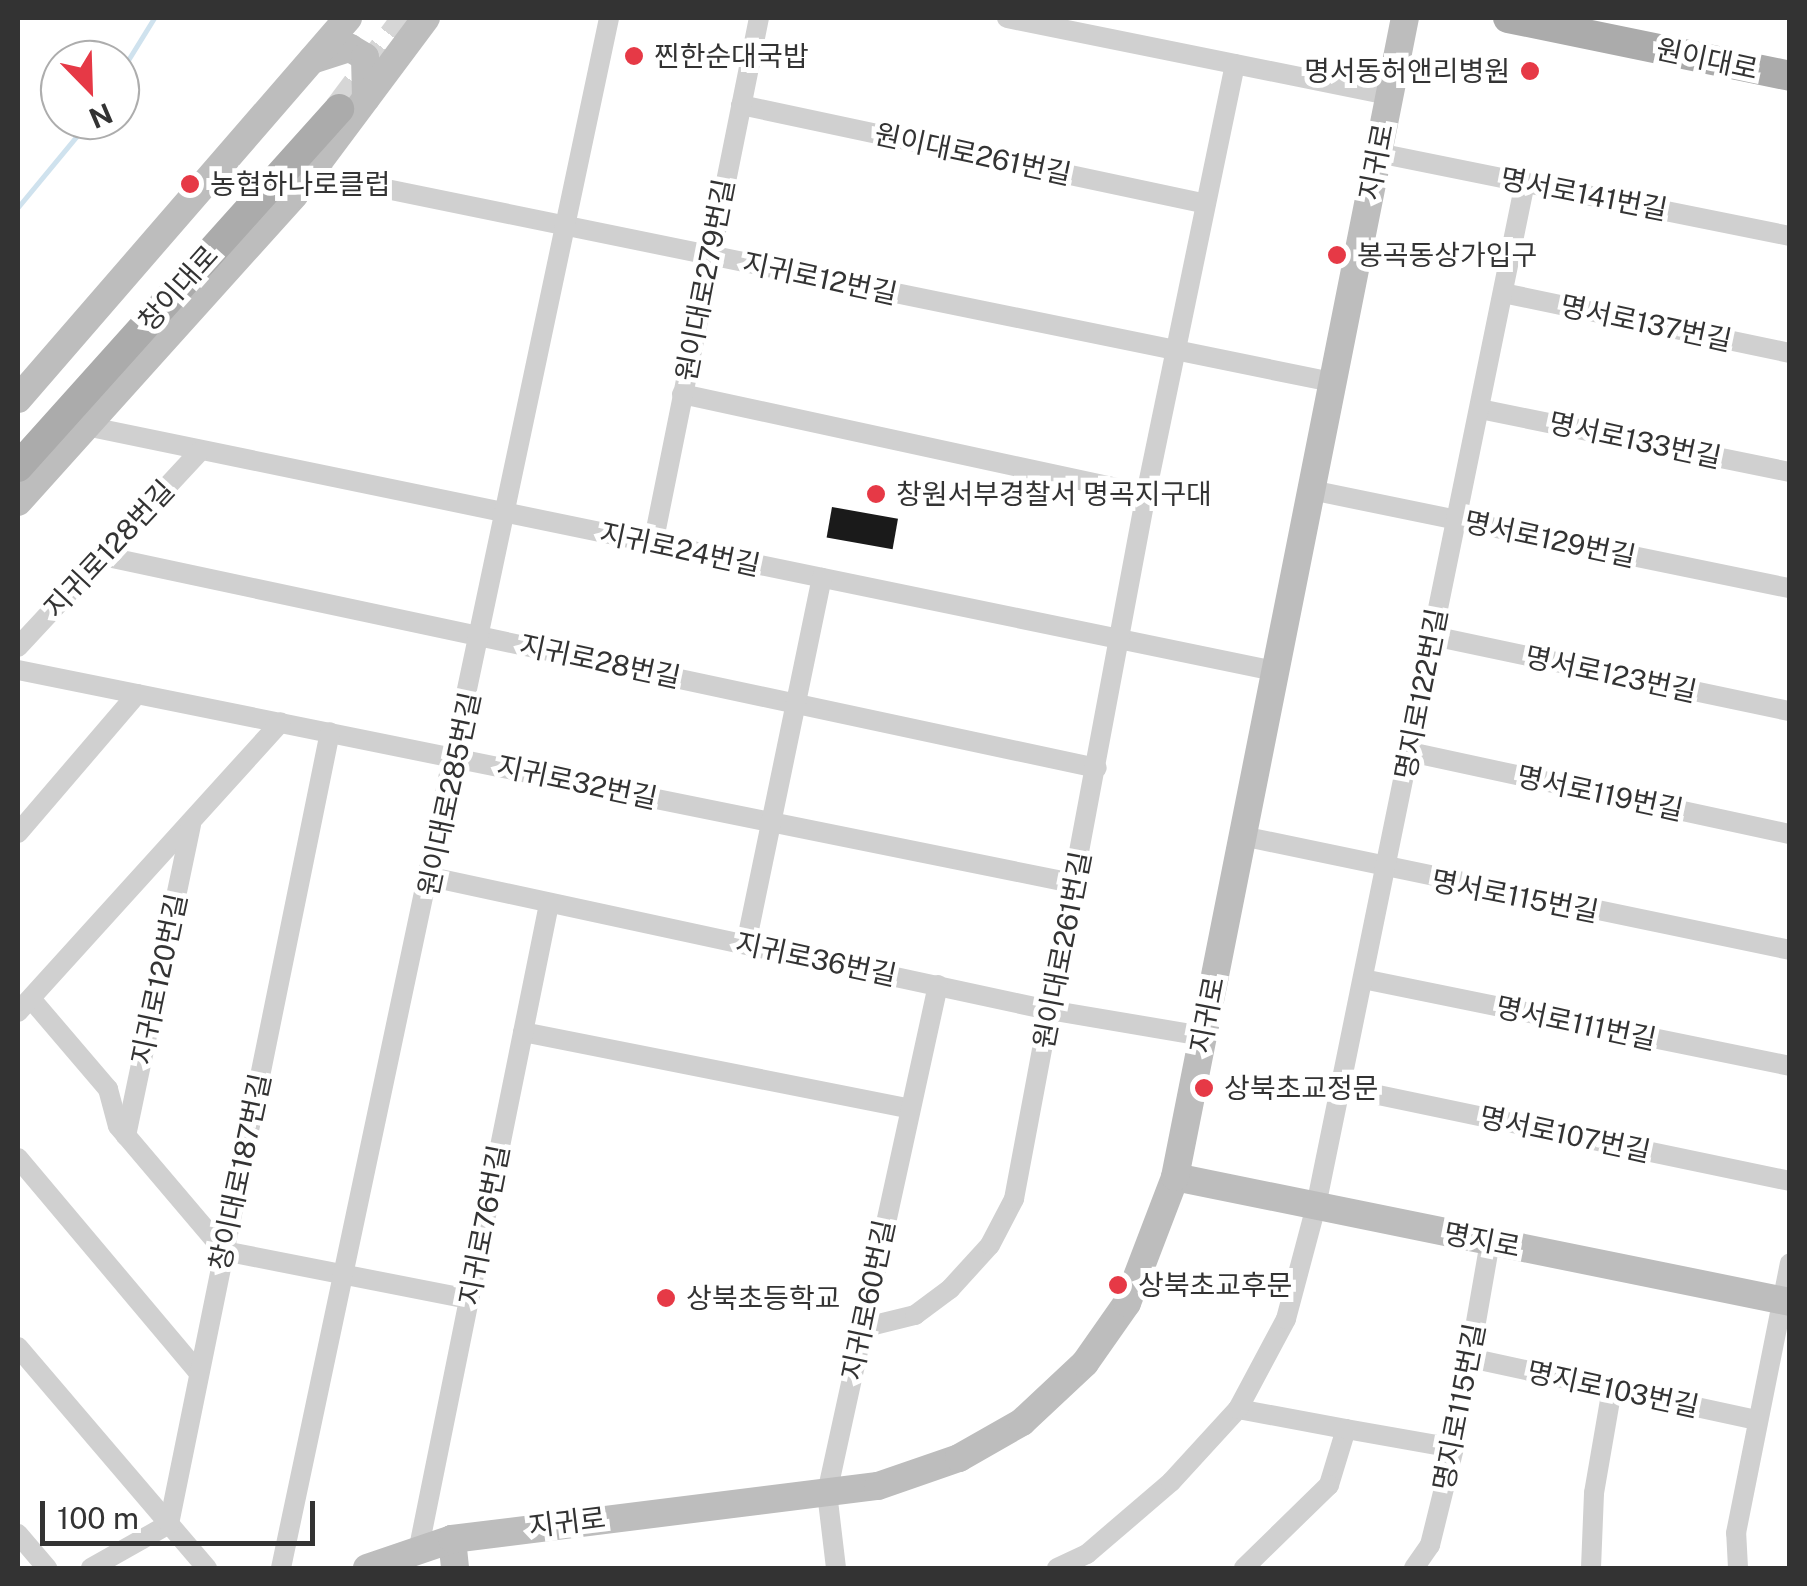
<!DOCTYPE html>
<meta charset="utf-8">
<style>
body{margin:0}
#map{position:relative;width:1807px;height:1586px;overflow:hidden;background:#fff;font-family:"Public Sans","Noto Sans KR",sans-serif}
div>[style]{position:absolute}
.stream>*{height:5px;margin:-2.5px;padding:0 2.5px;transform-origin:2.5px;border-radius:2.5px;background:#cfe2ee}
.building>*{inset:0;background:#1a1a1a;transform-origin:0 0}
.primary-tunnel>*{height:30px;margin-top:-15px;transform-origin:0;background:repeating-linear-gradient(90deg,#d6d6d6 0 30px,transparent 0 45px)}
.street>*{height:20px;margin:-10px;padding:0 10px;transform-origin:10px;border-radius:10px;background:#d0d0d0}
.secondary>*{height:28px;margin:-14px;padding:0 14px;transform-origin:14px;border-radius:14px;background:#bdbdbd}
.primary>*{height:30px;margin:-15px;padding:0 15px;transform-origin:15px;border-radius:15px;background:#ababab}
.dots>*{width:28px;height:28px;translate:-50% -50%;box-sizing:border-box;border:5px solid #fff;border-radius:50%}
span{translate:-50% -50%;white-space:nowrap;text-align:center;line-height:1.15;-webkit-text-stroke:10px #fff;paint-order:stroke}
.poi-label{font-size:28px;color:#333}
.left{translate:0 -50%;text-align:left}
.right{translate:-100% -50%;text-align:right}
.street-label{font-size:28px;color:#333}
.frame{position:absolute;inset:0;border:20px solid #333;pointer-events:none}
.north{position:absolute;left:40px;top:40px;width:100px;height:100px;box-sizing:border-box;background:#fff;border:2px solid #adadad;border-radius:50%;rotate:157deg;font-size:28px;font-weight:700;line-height:40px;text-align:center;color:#333}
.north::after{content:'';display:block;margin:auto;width:35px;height:45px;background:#e63946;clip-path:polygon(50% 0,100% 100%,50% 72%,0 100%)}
.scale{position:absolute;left:40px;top:1501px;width:275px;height:45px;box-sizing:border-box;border:5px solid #333;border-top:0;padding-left:12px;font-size:30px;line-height:35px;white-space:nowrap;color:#333;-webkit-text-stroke:8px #fff;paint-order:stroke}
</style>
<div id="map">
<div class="stream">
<div style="left:120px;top:73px;width:65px;rotate:-58.3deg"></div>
<div style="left:18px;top:207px;width:113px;rotate:-50.4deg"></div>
</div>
<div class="building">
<div style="left:832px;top:507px;width:67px;height:31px;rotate:10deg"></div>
</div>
<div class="primary-tunnel">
<div style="left:339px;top:109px;width:114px;rotate:-53.2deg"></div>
</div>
<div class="street">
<div style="left:1007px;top:18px;width:390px;rotate:11.4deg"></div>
<div style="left:741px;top:105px;width:475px;rotate:12deg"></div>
<div style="left:1378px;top:153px;width:420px;rotate:11.4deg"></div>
<div style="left:308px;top:173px;width:1045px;rotate:11.54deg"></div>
<div style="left:1503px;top:293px;width:293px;rotate:11.8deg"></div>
<div style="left:682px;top:394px;width:475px;rotate:12.2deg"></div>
<div style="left:1480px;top:409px;width:316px;rotate:11.5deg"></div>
<div style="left:86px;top:426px;width:1213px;rotate:11.65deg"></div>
<div style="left:1311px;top:490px;width:489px;rotate:11.6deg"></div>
<div style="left:653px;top:544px;width:537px;rotate:-78.61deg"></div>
<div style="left:103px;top:556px;width:1016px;rotate:12.04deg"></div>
<div style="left:1433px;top:636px;width:365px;rotate:11.9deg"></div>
<div style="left:18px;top:647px;width:267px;rotate:-47.1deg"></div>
<div style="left:18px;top:670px;width:1080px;rotate:11.42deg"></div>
<div style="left:1410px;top:752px;width:389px;rotate:12.2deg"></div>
<div style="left:18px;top:833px;width:183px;rotate:-49.4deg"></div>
<div style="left:1242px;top:836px;width:560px;rotate:11.75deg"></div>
<div style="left:431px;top:877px;width:632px;rotate:12.15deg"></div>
<div style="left:1049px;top:1010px;width:155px;rotate:9.6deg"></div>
<div style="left:746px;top:944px;width:374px;rotate:-78.3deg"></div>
<div style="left:1363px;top:979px;width:436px;rotate:11.5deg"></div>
<div style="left:32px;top:1000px;width:117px;rotate:49.5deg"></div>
<div style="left:108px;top:1089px;width:38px;rotate:75deg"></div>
<div style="left:118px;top:1126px;width:164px;rotate:49.7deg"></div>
<div style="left:224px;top:1251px;width:250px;rotate:11.1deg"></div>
<div style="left:18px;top:1012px;width:391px;rotate:-47.8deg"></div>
<div style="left:523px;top:1032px;width:391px;rotate:11.2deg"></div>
<div style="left:1340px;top:1087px;width:460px;rotate:11.8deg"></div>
<div style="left:126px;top:1136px;width:318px;rotate:-78.2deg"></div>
<div style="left:18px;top:1158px;width:281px;rotate:49.9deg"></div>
<div style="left:862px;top:1328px;width:55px;rotate:-13.8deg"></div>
<div style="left:915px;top:1315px;width:44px;rotate:-36.6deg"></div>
<div style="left:950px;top:1289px;width:59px;rotate:-47.7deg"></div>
<div style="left:990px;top:1245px;width:52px;rotate:-62.4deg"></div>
<div style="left:1014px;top:1199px;width:717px;rotate:-79.4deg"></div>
<div style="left:1146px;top:494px;width:439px;rotate:-78.3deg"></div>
<div style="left:18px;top:1347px;width:291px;rotate:49.5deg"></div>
<div style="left:1470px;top:1358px;width:293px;rotate:12.2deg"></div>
<div style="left:1238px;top:1409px;width:110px;rotate:10.5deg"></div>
<div style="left:1346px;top:1429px;width:59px;rotate:106.9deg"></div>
<div style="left:1329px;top:1485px;width:119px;rotate:135.7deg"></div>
<div style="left:1346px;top:1429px;width:110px;rotate:10deg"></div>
<div style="left:18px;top:1534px;width:45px;rotate:49.5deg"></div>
<div style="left:419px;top:1547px;width:656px;rotate:-78.57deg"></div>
<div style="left:91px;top:1568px;width:90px;rotate:-29.4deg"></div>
<div style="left:169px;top:1524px;width:808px;rotate:-78.51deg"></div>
<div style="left:281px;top:1568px;width:1584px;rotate:-78.05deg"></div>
<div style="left:836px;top:1568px;width:76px;rotate:-96.8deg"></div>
<div style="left:827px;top:1493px;width:520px;rotate:-77.67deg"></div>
<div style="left:1057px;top:1568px;width:33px;rotate:-25deg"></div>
<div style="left:1087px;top:1554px;width:111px;rotate:-40.6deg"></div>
<div style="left:1171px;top:1482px;width:99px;rotate:-47.5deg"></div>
<div style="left:1238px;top:1409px;width:102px;rotate:-61.9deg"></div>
<div style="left:1286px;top:1319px;width:117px;rotate:-75.1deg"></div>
<div style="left:1316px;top:1206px;width:1045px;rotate:-78.46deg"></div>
<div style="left:1414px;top:1568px;width:28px;rotate:-55deg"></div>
<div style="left:1430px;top:1545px;width:100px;rotate:-76.1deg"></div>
<div style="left:1454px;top:1448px;width:210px;rotate:-80.1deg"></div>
<div style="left:1591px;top:1568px;width:75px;rotate:-87.7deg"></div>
<div style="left:1594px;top:1493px;width:106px;rotate:-80.2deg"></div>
<div style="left:1738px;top:1568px;width:35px;rotate:-93deg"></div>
<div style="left:1736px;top:1533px;width:275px;rotate:-78.7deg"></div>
</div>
<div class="secondary">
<div style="left:312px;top:60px;width:40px;rotate:-18deg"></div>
<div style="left:350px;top:48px;width:17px;rotate:31deg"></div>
<div style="left:365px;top:57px;width:41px;rotate:88.6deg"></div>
<div style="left:18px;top:399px;width:504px;rotate:-49.1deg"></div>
<div style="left:18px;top:502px;width:413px;rotate:-48deg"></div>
<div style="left:294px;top:195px;width:221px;rotate:-53.3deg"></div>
<div style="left:1175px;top:1177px;width:628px;rotate:11.49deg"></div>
<div style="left:452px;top:1539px;width:29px;rotate:84deg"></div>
<div style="left:367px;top:1568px;width:90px;rotate:-18.8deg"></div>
<div style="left:452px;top:1539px;width:429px;rotate:-7.1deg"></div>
<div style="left:878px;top:1486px;width:86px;rotate:-19.1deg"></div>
<div style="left:959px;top:1458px;width:73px;rotate:-29.7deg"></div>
<div style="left:1022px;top:1422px;width:86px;rotate:-43.1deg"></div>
<div style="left:1085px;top:1363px;width:73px;rotate:-55deg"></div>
<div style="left:1127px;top:1303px;width:135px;rotate:-69.1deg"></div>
<div style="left:1175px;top:1177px;width:1182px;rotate:-78.78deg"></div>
</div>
<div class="primary">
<div style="left:1508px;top:18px;width:288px;rotate:11.6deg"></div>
<div style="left:18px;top:467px;width:481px;rotate:-48.1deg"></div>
</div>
<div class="dots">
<div style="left:634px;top:56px;background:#e63946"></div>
<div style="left:1530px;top:71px;background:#e63946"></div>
<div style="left:190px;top:184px;background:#e63946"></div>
<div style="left:1337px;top:255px;background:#e63946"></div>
<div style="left:876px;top:494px;background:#e63946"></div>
<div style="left:1204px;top:1088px;background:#e63946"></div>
<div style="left:1118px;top:1285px;background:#e63946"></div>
<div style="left:666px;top:1298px;background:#e63946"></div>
</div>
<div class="poi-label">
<span class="left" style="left:654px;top:56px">찐한순대국밥</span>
<span class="right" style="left:1510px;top:71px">명서동허앤리병원</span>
<span class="left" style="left:210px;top:184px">농협하나로클럽</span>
<span class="left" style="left:1357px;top:255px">봉곡동상가입구</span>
<span class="left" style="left:896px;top:494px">창원서부경찰서 명곡지구대</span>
<span class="left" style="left:1224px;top:1088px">상북초교정문</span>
<span class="left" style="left:1138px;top:1285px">상북초교후문</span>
<span class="left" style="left:686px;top:1298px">상북초등학교</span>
</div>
<div class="street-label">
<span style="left:1707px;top:59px;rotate:12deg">원이대로</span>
<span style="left:973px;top:154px;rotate:12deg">원이대로261번길</span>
<span style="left:1376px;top:162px;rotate:-79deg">지귀로</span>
<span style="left:1584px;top:194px;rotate:11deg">명서로141번길</span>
<span style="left:820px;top:278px;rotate:12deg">지귀로12번길</span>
<span style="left:705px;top:280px;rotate:-79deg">원이대로279번길</span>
<span style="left:178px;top:288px;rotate:-48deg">창이대로</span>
<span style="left:1646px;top:323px;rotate:12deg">명서로137번길</span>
<span style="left:1635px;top:440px;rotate:12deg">명서로133번길</span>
<span style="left:1550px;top:539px;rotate:12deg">명서로129번길</span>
<span style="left:109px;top:549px;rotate:-47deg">지귀로128번길</span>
<span style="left:680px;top:549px;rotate:12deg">지귀로24번길</span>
<span style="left:600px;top:661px;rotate:12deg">지귀로28번길</span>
<span style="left:1611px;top:674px;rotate:12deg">명서로123번길</span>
<span style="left:1421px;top:694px;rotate:-79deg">명지로122번길</span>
<span style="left:577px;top:782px;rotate:12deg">지귀로32번길</span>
<span style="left:1600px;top:793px;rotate:12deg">명서로119번길</span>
<span style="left:449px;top:794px;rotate:-78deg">원이대로285번길</span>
<span style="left:1515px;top:896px;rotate:11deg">명서로115번길</span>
<span style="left:1062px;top:950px;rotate:-79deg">원이대로261번길</span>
<span style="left:816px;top:959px;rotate:12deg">지귀로36번길</span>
<span style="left:159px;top:979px;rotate:-78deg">지귀로120번길</span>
<span style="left:1207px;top:1015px;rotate:-79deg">지귀로</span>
<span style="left:1576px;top:1023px;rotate:12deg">명서로111번길</span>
<span style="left:1565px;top:1134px;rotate:12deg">명서로107번길</span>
<span style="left:240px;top:1172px;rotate:-78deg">창이대로187번길</span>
<span style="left:484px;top:1225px;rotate:-79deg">지귀로76번길</span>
<span style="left:1482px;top:1240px;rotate:11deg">명지로</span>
<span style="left:868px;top:1300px;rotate:-78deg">지귀로60번길</span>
<span style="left:1613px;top:1389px;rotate:12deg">명지로103번길</span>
<span style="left:1459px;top:1407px;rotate:-79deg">명지로115번길</span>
<span style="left:567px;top:1522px;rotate:-7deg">지귀로</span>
</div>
<div class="frame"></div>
<div class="north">N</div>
<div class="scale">100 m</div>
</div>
